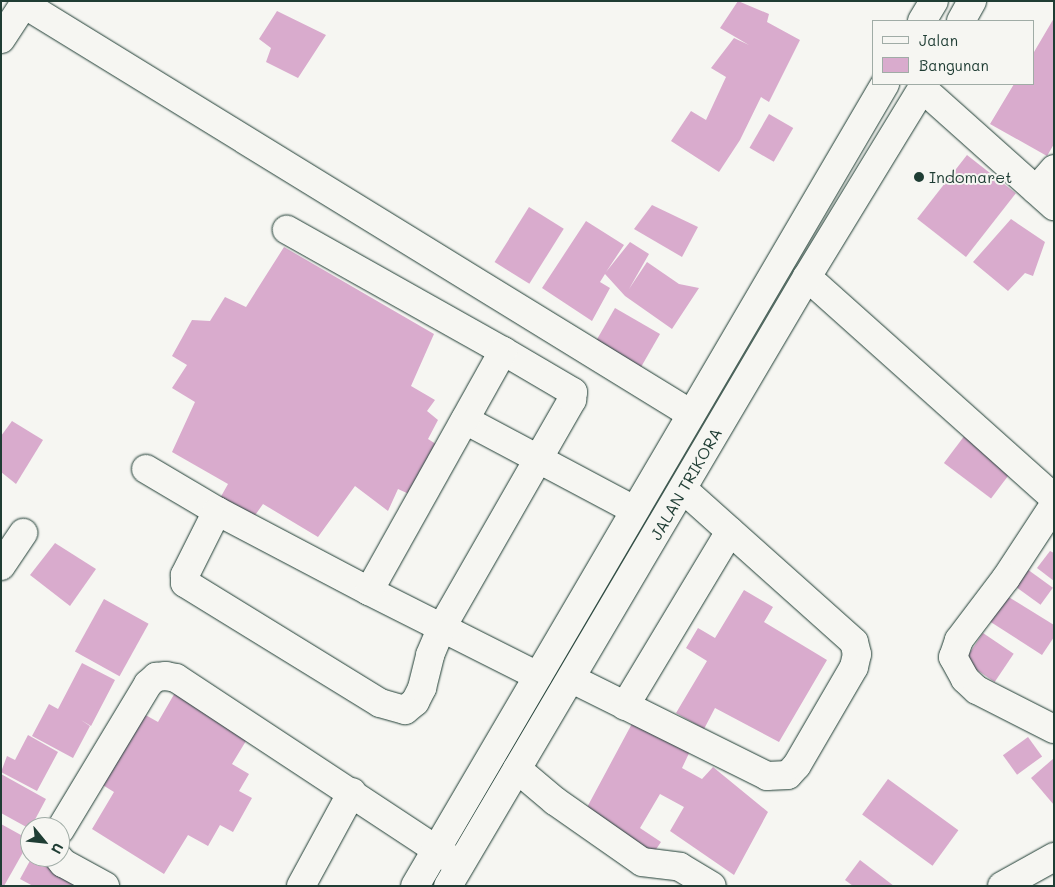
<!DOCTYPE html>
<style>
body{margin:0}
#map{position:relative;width:1055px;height:887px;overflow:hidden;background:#f6f6f2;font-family:Mali,sans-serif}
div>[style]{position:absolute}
.building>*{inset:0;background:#d9abcd;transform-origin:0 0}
.roads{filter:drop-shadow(0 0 1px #1f3d34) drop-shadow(0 0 1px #1f3d34)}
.minor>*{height:28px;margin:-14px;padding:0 14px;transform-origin:14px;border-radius:14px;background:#f6f6f2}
.major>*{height:28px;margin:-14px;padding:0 14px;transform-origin:14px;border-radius:14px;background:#f6f6f2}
.dots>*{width:14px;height:14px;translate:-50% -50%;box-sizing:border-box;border:2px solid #f6f6f2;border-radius:50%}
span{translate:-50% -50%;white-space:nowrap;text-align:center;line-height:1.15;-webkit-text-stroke:4px #f6f6f2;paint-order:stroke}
.poi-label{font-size:16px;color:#1f3d34}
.left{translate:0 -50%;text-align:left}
.street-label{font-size:16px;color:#1f3d34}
.frame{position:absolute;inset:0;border:2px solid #1f3d34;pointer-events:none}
.legend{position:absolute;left:872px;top:20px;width:162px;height:65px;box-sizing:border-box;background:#f6f6f2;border:1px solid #a0aca6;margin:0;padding:6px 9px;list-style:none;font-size:15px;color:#1f3d34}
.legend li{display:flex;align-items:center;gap:10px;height:25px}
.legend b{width:25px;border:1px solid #a0aca6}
.north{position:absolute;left:20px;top:817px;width:50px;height:50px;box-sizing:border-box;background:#f6f6f2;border:1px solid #a0aca6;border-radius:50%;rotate:118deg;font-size:14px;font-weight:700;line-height:20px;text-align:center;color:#1f3d34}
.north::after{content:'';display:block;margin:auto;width:18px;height:22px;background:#1f3d34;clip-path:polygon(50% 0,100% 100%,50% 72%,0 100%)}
</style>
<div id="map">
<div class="building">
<div style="clip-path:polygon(738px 1px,769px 14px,767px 22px,800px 40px,769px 102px,761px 97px,740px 140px,719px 172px,671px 141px,691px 111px,706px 120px,726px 77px,711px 68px,734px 38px,749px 45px,720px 28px)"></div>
<div style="clip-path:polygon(277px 11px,326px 35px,298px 78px,266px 62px,271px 48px,259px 39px)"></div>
<div style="clip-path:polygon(1054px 18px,1054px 144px,1047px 156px,990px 124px,1014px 84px,1034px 84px,1034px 52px)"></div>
<div style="left:769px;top:114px;width:28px;height:39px;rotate:30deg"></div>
<div style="left:967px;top:155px;width:62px;height:81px;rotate:38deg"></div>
<div style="clip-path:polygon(652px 205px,698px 227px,682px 257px,634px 229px)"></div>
<div style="left:529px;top:207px;width:41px;height:65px;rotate:32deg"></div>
<div style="clip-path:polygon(1011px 219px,1045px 242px,1033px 276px,1025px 273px,1008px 291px,973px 262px)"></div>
<div style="clip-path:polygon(586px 221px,624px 245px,606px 272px,630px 242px,649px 254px,629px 289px,647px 262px,679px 284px,699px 288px,672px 329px,625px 296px,605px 274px,600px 282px,610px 288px,592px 321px,542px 288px)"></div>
<div style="clip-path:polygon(284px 247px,434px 334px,411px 386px,435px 400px,427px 411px,438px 420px,428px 439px,439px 446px,409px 494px,398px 489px,388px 511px,355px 486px,318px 537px,263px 504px,251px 521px,219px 500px,228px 484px,172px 452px,195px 402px,172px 388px,187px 365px,172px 356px,192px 320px,210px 321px,225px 297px,246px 307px)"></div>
<div style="left:615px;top:308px;width:52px;height:40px;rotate:30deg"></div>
<div style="clip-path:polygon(12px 421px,43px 440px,16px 484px,1px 472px,1px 436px)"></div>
<div style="left:965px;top:435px;width:59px;height:35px;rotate:37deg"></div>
<div style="clip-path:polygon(55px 543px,96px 569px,70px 606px,30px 575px)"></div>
<div style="clip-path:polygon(1050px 551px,1054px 553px,1054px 581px,1037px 568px)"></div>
<div style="left:1027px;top:569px;width:32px;height:21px;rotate:36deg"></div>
<div style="clip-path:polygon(744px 590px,773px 607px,764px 622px,827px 660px,779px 742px,715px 708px,704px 729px,676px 713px,707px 661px,686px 648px,698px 628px,715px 638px)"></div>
<div style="clip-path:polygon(1002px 593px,1054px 625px,1054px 637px,1042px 655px,986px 619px)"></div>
<div style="left:104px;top:599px;width:51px;height:60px;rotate:29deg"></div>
<div style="left:983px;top:633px;width:37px;height:34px;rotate:34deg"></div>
<div style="clip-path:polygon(82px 663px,115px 680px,91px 726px,81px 720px,90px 726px,73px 758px,32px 736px,49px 704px,58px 709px)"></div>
<div style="clip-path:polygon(176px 691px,249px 736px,232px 764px,249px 774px,239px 791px,252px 798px,233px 832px,220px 825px,208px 846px,188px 835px,164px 874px,92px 829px,114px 792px,101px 784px,142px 713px,158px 722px)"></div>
<div style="clip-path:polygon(635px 718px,691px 749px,682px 768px,702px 779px,713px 767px,768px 812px,734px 875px,670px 831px,684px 807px,660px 794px,640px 828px,661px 842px,648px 861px,584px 813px)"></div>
<div style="clip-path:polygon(28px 735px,58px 752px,37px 791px,1px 772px,7px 756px,15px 760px)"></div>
<div style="left:1028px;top:737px;width:24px;height:31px;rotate:54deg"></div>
<div style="clip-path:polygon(1054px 758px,1054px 805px,1031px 778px)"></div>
<div style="clip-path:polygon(1px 774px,46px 799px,30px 829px,1px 813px)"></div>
<div style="left:888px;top:779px;width:87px;height:44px;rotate:36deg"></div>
<div style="clip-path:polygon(1px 824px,30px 840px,4px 886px,1px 886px)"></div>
<div style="clip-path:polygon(32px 857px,83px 886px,33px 886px,20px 879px)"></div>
<div style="clip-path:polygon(860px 860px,894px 886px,853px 886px,845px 880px)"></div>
</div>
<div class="roads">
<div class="minor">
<div style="left:24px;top:4px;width:783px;rotate:31.58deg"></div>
<div style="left:1px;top:39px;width:45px;rotate:-56.7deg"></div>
<div style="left:923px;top:89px;width:176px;rotate:41.8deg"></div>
<div style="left:1036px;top:190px;width:28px;rotate:-49deg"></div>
<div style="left:807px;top:277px;width:331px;rotate:41.8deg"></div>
<div style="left:465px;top:420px;width:191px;rotate:28deg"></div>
<div style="left:146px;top:469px;width:82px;rotate:30.6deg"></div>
<div style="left:217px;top:511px;width:172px;rotate:27.8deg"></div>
<div style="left:369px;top:591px;width:189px;rotate:26.7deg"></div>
<div style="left:1054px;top:505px;width:87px;rotate:123.3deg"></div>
<div style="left:1006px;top:578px;width:78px;rotate:127.2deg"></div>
<div style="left:959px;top:640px;width:18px;rotate:109deg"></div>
<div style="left:953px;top:657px;width:25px;rotate:61deg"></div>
<div style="left:965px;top:679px;width:16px;rotate:43deg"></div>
<div style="left:977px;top:690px;width:86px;rotate:26.9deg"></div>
<div style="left:217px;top:511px;width:72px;rotate:116.6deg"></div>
<div style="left:185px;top:575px;width:8px;rotate:90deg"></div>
<div style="left:185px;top:583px;width:229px;rotate:31.6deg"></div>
<div style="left:380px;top:703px;width:26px;rotate:16deg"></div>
<div style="left:405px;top:710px;width:13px;rotate:-39deg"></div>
<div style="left:415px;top:702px;width:16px;rotate:-63deg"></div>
<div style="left:422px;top:688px;width:34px;rotate:-76deg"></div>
<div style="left:430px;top:655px;width:30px;rotate:-67deg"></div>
<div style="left:442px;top:627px;width:262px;rotate:-60.2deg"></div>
<div style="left:572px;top:400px;width:8px;rotate:-83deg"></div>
<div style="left:573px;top:392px;width:81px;rotate:-149.6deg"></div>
<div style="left:503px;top:351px;width:248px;rotate:-150.7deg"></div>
<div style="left:1px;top:566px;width:40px;rotate:-56deg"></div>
<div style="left:369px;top:591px;width:275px;rotate:-60.8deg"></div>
<div style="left:572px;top:679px;width:218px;rotate:26.4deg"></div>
<div style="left:767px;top:776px;width:21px;rotate:-3deg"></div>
<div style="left:788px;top:775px;width:13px;rotate:-48deg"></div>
<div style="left:797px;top:765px;width:113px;rotate:-59.8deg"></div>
<div style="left:854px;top:667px;width:13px;rotate:-77deg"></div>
<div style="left:857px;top:654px;width:12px;rotate:-104deg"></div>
<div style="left:854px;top:642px;width:229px;rotate:-138.2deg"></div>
<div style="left:625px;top:706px;width:204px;rotate:-59deg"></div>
<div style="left:517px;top:769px;width:50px;rotate:40.1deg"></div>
<div style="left:555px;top:801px;width:106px;rotate:35deg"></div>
<div style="left:642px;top:862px;width:38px;rotate:7deg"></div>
<div style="left:680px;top:867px;width:37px;rotate:31deg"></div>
<div style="left:60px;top:830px;width:170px;rotate:-58.9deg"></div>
<div style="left:148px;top:684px;width:11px;rotate:-41deg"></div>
<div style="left:156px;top:677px;width:10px;rotate:-6deg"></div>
<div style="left:166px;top:676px;width:10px;rotate:11deg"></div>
<div style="left:176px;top:678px;width:340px;rotate:33.4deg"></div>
<div style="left:58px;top:857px;width:8px;rotate:50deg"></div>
<div style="left:63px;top:863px;width:48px;rotate:28.7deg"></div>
<div style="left:301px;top:886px;width:107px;rotate:-61.5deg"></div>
<div style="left:1002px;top:886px;width:60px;rotate:-29.1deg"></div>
</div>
<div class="major">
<div style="left:922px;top:21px;width:23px;rotate:-59deg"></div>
<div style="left:961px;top:21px;width:23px;rotate:-61deg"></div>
<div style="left:415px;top:886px;width:930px;rotate:-59.63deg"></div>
<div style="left:448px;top:886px;width:707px;rotate:-59.48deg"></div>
<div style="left:807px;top:277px;width:226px;rotate:-58.6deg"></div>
</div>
</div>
<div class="dots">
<div style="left:919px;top:177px;background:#1f3d34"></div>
</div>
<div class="poi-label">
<span class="left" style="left:929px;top:177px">Indomaret</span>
</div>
<div class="street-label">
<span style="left:686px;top:484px;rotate:-60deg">JALAN TRIKORA</span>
</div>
<div class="frame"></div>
<ul class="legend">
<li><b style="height:6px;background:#f6f6f2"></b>Jalan</li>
<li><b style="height:14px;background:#d9abcd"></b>Bangunan</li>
</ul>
<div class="north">U</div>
</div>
